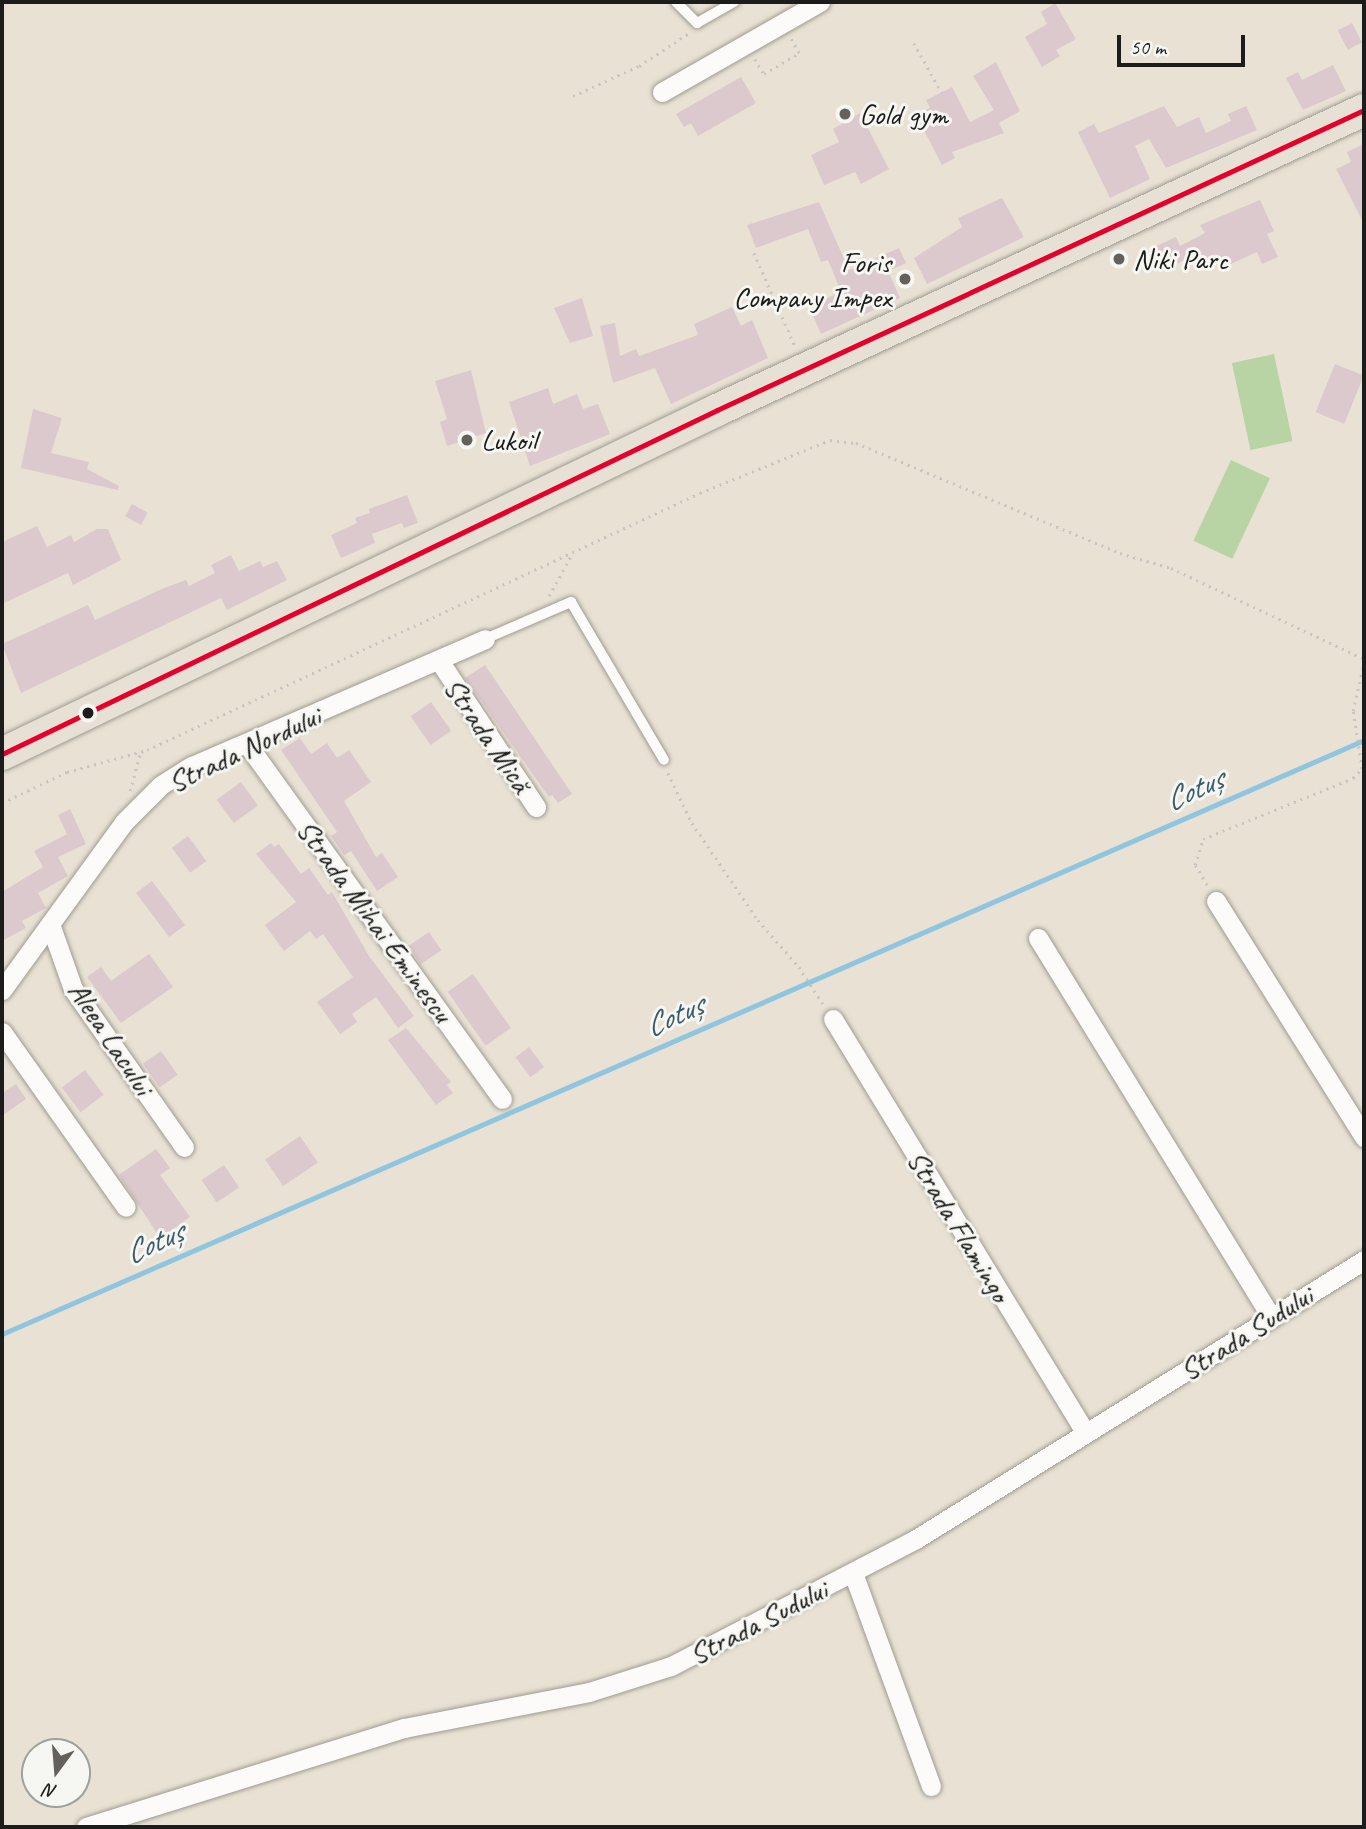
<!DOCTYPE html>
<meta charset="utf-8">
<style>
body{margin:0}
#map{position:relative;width:1366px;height:1829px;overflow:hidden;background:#e9e2d4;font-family:Caveat,sans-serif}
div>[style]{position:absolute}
.green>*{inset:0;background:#b8d4a4;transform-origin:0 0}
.stream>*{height:5px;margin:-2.5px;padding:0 2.5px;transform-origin:2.5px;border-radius:2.5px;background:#8fc5de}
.building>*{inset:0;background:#dbc9cd;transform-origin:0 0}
.path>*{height:2.5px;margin-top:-1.25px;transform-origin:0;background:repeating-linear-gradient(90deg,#c6c5c2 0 2px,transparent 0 7px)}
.roads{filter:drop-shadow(0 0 2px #9f9b93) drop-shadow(0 0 2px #9f9b93)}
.service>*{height:10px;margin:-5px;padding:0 5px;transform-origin:5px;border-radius:5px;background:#fcfbf9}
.minor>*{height:19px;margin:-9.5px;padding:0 9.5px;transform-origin:9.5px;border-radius:9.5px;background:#fcfbf9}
.primary>*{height:32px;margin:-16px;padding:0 16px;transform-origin:16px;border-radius:16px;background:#e7e1d5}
.bus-1>*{height:5px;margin:-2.5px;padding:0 2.5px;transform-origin:2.5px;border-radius:2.5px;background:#e4002b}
.dots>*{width:19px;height:19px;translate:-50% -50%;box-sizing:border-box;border:4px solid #f6f6f2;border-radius:50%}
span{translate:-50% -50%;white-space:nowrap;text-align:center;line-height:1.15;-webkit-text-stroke:6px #f6f6f2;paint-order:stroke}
.poi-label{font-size:30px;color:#1c1c1c}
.left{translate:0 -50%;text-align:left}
.right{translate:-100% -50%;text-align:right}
.street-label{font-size:30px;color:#1c1c1c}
.water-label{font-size:32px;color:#3a5b6c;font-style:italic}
.frame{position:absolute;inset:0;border:4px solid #1c1c1c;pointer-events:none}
.north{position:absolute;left:21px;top:1738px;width:70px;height:70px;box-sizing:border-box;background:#f6f6f2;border:2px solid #9f9f9c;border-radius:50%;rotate:196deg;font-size:19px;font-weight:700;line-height:28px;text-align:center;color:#1c1c1c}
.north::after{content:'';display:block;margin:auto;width:24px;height:32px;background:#64615c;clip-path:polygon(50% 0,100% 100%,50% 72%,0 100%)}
.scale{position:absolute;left:1117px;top:35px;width:128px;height:32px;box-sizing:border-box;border:4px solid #1c1c1c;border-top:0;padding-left:9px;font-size:21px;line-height:24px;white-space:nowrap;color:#1c1c1c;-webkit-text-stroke:5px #f6f6f2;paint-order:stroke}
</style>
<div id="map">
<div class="green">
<div style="left:1274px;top:354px;width:89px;height:43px;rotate:78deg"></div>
<div style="left:1231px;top:460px;width:43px;height:89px;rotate:25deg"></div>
</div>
<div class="stream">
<div style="left:2px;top:1334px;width:1486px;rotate:-23.56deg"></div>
</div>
<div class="building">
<div style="clip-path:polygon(1055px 3px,1076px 39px,1056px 50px,1060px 56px,1042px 67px,1025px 37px,1047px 24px,1041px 12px)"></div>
<div style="left:1352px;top:23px;width:22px;height:16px;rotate:63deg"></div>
<div style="clip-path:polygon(996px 62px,1020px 111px,999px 123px,1004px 133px,952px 152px,955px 158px,942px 165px,916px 115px,930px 108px,926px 100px,952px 87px,970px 122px,994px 110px,973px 76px)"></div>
<div style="clip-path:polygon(1333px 65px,1346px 91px,1303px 110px,1286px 78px,1298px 72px,1302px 80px)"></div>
<div style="clip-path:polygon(741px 77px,756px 103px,698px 136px,691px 123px,684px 127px,676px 114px)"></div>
<div style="clip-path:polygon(1164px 106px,1177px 127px,1199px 117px,1206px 133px,1231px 121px,1228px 114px,1246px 106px,1257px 130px,1166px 168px,1149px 139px,1135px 146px,1150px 179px,1110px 198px,1078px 132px,1094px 124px,1099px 133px)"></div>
<div style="clip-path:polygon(860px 113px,889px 169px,861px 184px,855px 172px,824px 185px,811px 155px,839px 142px,833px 129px)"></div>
<div style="clip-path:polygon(1364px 144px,1364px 224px,1336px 169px,1351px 162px,1347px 152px)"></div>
<div style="clip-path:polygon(1002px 198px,1024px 237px,927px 284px,914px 258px,962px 227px,958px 218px)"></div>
<div style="clip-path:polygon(1260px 200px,1274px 231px,1267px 234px,1278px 257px,1262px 264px,1257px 252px,1222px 268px,1216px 254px,1202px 261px,1198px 253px,1161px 272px,1150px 249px,1176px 237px,1180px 246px,1205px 233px,1200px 225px)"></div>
<div style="clip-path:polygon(819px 202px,849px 270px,899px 248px,906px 263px,888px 271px,900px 298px,821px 334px,809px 306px,841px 292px,828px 260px,821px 262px,808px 229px,756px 248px,747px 225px)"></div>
<div style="clip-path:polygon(582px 298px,593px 336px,570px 343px,554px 308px)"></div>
<div style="clip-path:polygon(732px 307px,741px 326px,752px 320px,768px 358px,671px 404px,655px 368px,613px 383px,600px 326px,615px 323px,620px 356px,636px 349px,639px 356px,698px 335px,694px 324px)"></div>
<div style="left:1335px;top:364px;width:31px;height:52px;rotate:22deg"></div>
<div style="clip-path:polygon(471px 370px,486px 433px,447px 446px,440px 422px,447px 419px,435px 381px)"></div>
<div style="clip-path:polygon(548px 388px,553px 404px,577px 394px,583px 409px,598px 404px,610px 434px,530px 466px,509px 402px)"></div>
<div style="clip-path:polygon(33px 409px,62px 418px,51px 453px,89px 462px,87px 469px,119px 486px,118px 490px,21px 468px)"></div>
<div style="clip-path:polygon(407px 495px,418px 523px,404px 528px,402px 523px,372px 534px,375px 543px,341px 558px,331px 535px,357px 523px,355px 518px,370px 513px,369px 509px)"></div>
<div style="left:132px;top:504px;width:18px;height:14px;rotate:29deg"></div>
<div style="clip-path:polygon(37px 526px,47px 547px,71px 535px,74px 542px,97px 529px,108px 529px,121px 560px,73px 585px,68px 573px,2px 604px,2px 542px)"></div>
<div style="clip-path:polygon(231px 555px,239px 571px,260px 561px,263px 567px,277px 561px,287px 580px,227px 610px,221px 598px,21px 693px,2px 644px,88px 605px,95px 620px,164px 588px,186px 580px,189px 586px,215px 573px,211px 565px)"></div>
<div style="clip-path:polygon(485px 665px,572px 794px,558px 803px,552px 795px,549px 797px,465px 678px)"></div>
<div style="left:431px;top:702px;width:35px;height:25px;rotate:55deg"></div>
<div style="clip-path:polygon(300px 738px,311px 754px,327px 743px,337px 758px,349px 750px,371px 782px,344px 801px,376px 857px,382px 853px,398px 877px,377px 891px,351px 851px,344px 855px,331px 836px,337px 832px,281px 750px)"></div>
<div style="left:241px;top:782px;width:29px;height:30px;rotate:54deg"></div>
<div style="clip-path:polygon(70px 809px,86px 844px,58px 857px,68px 876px,38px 893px,46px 908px,22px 921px,26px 928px,2px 941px,2px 892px,43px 867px,34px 851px,67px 834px,58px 815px)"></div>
<div style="left:188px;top:836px;width:31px;height:20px;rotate:54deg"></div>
<div style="clip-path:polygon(271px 843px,274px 847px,279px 844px,301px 874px,309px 868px,328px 895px,332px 892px,369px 956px,414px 1016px,398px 1028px,376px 997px,352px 1014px,357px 1022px,340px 1034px,317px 1002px,353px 977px,323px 934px,316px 939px,310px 931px,284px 951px,265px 925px,296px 902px,256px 854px)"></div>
<div style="left:152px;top:881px;width:55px;height:20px;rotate:53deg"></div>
<div style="left:429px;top:932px;width:22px;height:25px;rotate:56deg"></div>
<div style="clip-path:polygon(149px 954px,173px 987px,121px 1023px,87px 977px,101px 967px,111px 981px)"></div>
<div style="left:473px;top:974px;width:66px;height:31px;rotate:55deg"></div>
<div style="clip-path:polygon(406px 1028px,451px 1082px,447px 1085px,453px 1093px,436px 1105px,388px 1040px)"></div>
<div style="left:529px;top:1047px;width:25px;height:17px;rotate:53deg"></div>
<div style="left:161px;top:1051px;width:29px;height:22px;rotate:55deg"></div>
<div style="left:85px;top:1070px;width:31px;height:29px;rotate:53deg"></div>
<div style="clip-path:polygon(16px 1084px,26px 1099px,2px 1116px,2px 1093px)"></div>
<div style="left:300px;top:1136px;width:32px;height:42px;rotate:56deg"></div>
<div style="clip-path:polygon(156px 1149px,170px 1168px,160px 1175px,190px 1217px,160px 1238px,119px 1175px)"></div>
<div style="left:224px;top:1165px;width:27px;height:27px;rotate:56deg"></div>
</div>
<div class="path">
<div style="left:914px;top:43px;width:57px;rotate:60.8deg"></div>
<div style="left:755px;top:59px;width:17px;rotate:59deg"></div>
<div style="left:764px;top:74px;width:41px;rotate:-31deg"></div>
<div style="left:799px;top:53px;width:16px;rotate:-120deg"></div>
<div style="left:573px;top:96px;width:72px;rotate:-24.4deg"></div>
<div style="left:639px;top:66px;width:60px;rotate:-33.4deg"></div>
<div style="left:754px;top:253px;width:102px;rotate:66.2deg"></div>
<div style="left:549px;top:596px;width:46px;rotate:-61.2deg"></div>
<div style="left:668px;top:773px;width:55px;rotate:64.4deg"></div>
<div style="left:692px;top:823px;width:117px;rotate:55.8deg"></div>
<div style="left:758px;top:920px;width:62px;rotate:48.9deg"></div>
<div style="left:799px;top:967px;width:44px;rotate:57deg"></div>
<div style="left:130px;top:791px;width:39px;rotate:-75deg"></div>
<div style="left:2px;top:803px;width:72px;rotate:-25.5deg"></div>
<div style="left:67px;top:772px;width:83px;rotate:-15.4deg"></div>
<div style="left:147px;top:750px;width:610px;rotate:-24.93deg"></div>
<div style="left:700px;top:493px;width:140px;rotate:-22.2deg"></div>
<div style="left:830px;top:440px;width:26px;rotate:7deg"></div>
<div style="left:856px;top:443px;width:286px;rotate:22.6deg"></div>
<div style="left:1120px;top:553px;width:53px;rotate:16.4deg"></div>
<div style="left:1171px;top:568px;width:213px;rotate:25.2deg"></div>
<div style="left:1207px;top:885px;width:23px;rotate:-121deg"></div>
<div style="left:1195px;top:865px;width:27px;rotate:-73deg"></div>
<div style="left:1203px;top:839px;width:162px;rotate:-22.1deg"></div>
<div style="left:1353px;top:778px;width:13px;rotate:-45deg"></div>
<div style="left:1362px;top:769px;width:59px;rotate:-98.8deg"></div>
<div style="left:1353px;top:711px;width:50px;rotate:-77.3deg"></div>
</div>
<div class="roads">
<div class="service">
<div style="left:676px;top:2px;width:30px;rotate:45deg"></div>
<div style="left:697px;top:23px;width:43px;rotate:-29.6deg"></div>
<div style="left:485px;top:639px;width:94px;rotate:-23.3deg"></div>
<div style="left:571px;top:602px;width:183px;rotate:59.5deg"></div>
</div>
<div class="minor">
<div style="left:662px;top:92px;width:182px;rotate:-29.7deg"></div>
<div style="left:440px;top:662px;width:174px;rotate:56.5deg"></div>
<div style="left:247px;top:744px;width:437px;rotate:54.3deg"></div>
<div style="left:1216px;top:901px;width:279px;rotate:57.9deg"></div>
<div style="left:50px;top:924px;width:69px;rotate:70.5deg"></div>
<div style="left:73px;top:989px;width:193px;rotate:54.9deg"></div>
<div style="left:1038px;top:938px;width:446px;rotate:58.4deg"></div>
<div style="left:2px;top:990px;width:208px;rotate:-54deg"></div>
<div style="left:124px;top:822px;width:52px;rotate:-45deg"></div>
<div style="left:161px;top:785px;width:36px;rotate:-32deg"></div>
<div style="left:192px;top:766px;width:319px;rotate:-23.4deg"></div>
<div style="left:833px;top:1019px;width:485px;rotate:58.6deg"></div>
<div style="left:2px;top:1032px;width:214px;rotate:54.7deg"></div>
<div style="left:853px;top:1573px;width:227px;rotate:69.9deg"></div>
<div style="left:86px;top:1827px;width:333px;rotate:-17.3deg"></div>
<div style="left:404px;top:1728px;width:188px;rotate:-11deg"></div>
<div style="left:589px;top:1692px;width:86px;rotate:-17.6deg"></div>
<div style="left:671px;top:1666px;width:276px;rotate:-27.4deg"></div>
<div style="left:916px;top:1539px;width:528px;rotate:-31.91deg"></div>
</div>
<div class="primary">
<div style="left:2px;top:754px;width:793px;rotate:-25.69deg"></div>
<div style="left:717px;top:410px;width:713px;rotate:-24.88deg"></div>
</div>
</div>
<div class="bus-1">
<div style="left:2px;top:754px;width:793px;rotate:-25.69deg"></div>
<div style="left:717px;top:410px;width:713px;rotate:-24.88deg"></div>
</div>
<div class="dots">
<div style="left:845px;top:114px;background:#64615c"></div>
<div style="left:1119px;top:259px;background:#64615c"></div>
<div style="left:905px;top:279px;background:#64615c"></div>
<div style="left:467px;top:440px;background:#64615c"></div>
<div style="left:88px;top:713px;background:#1c1c1c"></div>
</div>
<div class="poi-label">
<span class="left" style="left:859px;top:114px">Gold gym</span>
<span class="left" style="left:1133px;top:259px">Niki Parc</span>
<span class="right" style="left:891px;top:279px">Foris<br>Company Impex</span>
<span class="left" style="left:481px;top:440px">Lukoil</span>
</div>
<div class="street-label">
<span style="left:488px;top:735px;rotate:56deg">Strada Mică</span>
<span style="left:244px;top:749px;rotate:-25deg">Strada Nordului</span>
<span style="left:375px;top:921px;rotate:54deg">Strada Mihai Eminescu</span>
<span style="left:111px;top:1038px;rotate:57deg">Aleea Lacului</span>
<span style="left:959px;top:1226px;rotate:59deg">Strada Flamingo</span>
<span style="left:1246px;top:1333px;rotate:-32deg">Strada Sudului</span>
<span style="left:758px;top:1622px;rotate:-27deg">Strada Sudului</span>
</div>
<div class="water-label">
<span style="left:1194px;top:790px;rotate:-24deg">Cotuș</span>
<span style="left:674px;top:1016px;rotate:-24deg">Cotuș</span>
<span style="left:154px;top:1243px;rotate:-24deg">Cotuș</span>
</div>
<div class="frame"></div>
<div class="north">N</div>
<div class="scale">50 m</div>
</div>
